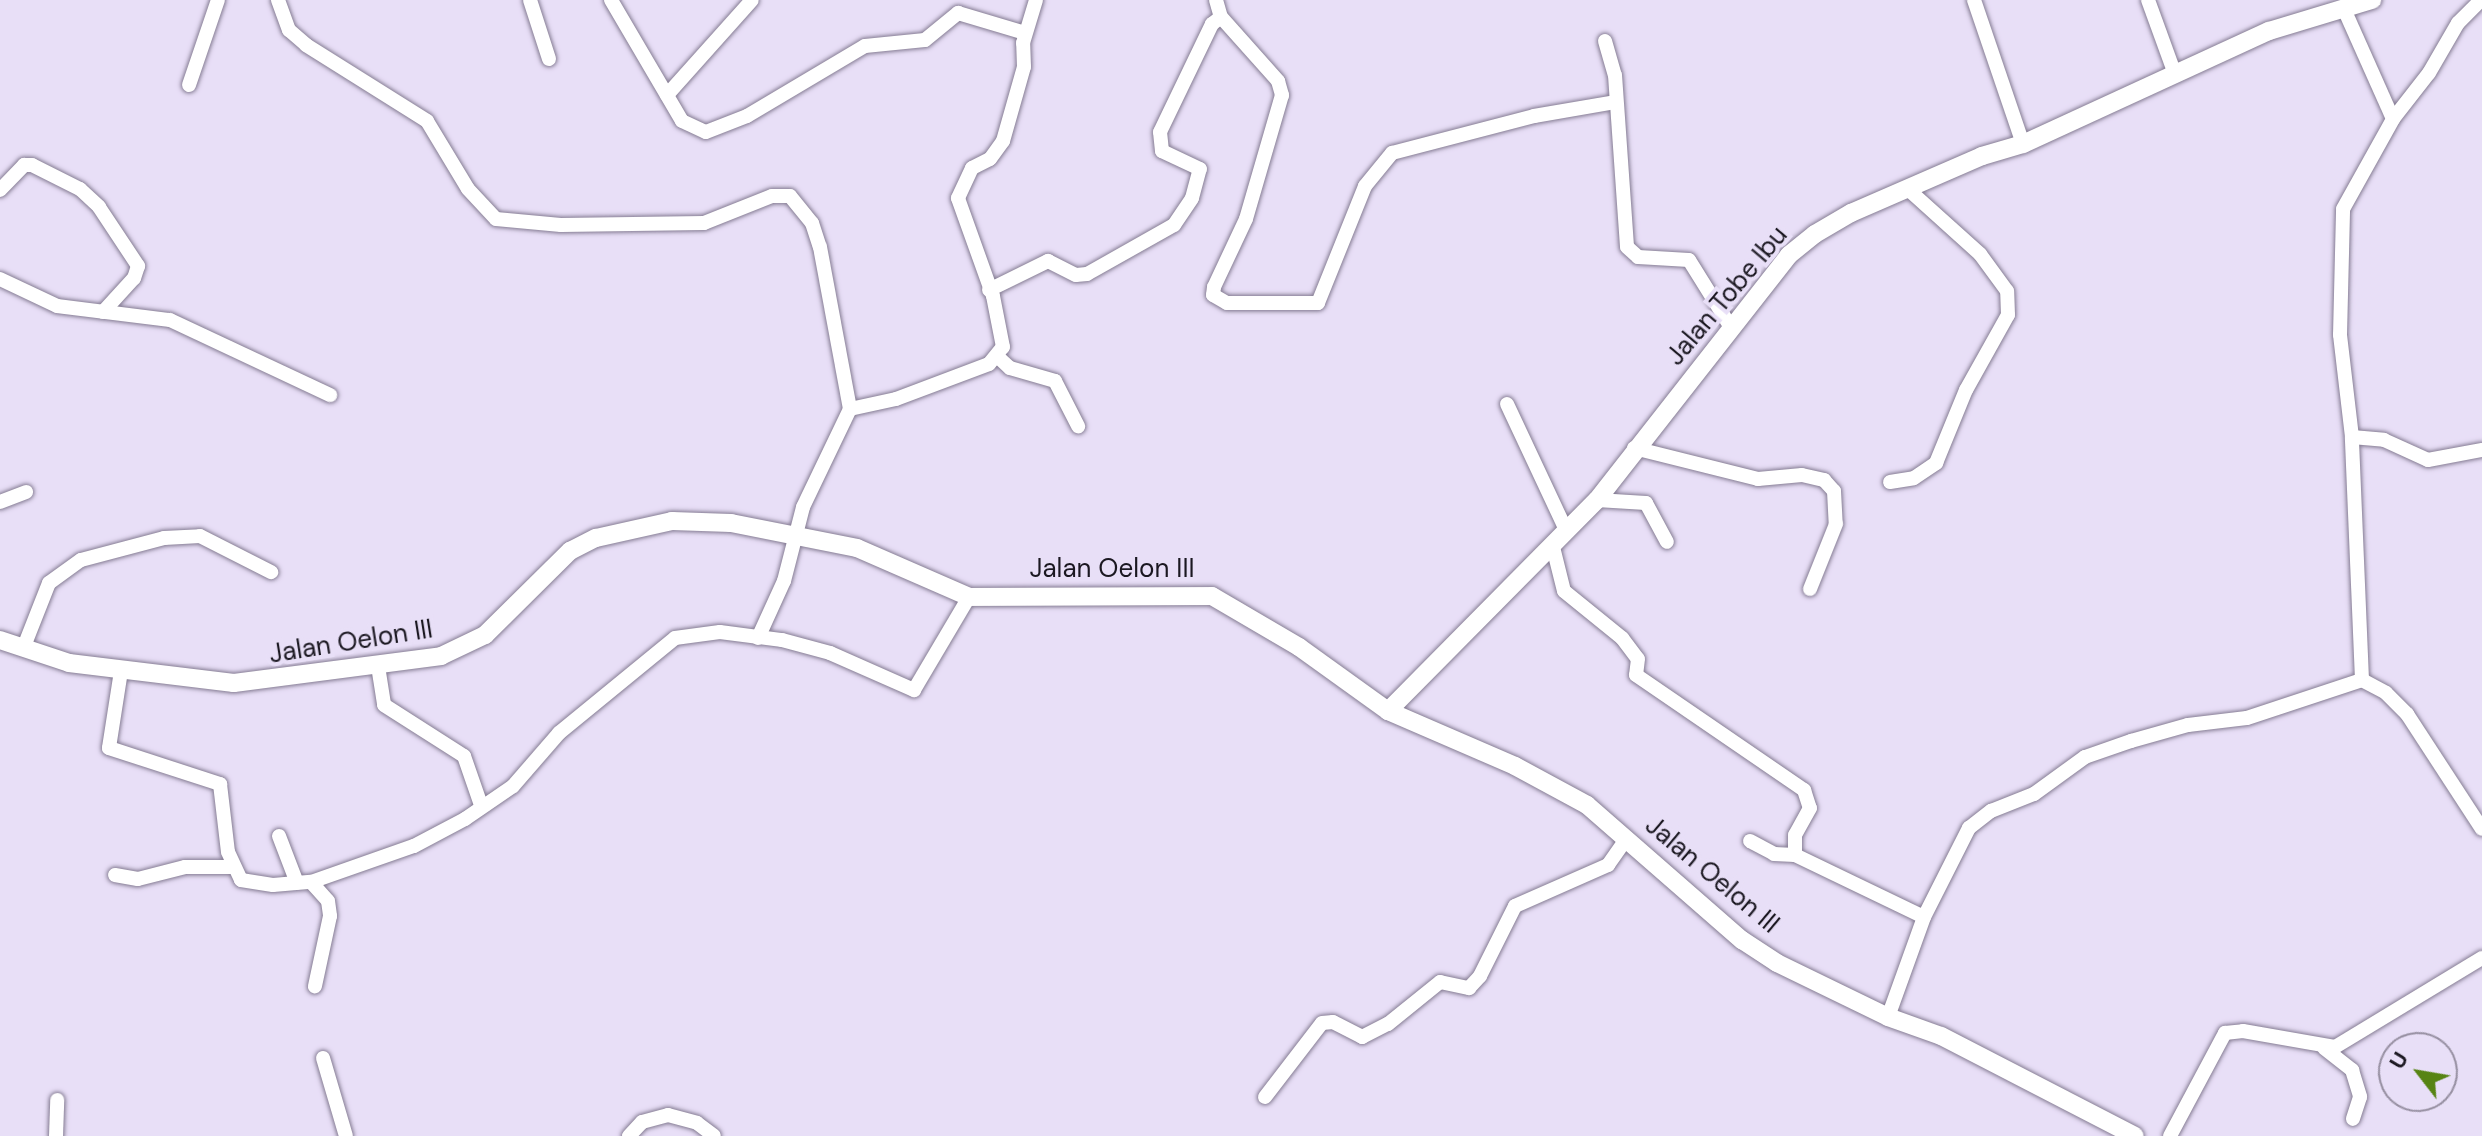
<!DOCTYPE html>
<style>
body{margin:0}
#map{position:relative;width:2482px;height:1136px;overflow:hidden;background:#e8dff7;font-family:"DM Sans",sans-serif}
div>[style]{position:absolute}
.roads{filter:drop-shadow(0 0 2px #857c93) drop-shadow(0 0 2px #857c93)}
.minor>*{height:14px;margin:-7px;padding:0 7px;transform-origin:7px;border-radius:7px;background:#fff}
.tertiary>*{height:18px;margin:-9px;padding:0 9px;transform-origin:9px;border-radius:9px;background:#fff}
span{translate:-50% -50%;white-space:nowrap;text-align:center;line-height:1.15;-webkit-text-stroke:8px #e8dff7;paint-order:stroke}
.street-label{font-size:26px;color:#1b1821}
.north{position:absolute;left:2378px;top:1032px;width:80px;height:80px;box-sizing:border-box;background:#e8dff7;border:2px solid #968fa1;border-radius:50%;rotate:301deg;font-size:22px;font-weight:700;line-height:32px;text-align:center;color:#1b1821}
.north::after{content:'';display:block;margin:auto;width:28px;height:36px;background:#578413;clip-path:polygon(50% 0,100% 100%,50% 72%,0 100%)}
</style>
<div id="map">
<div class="roads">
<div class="minor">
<div style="left:278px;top:0;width:32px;rotate:70deg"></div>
<div style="left:289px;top:30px;width:23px;rotate:41deg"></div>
<div style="left:306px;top:45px;width:143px;rotate:32.1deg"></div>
<div style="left:427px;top:121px;width:79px;rotate:58.9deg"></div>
<div style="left:468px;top:189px;width:41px;rotate:47deg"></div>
<div style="left:496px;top:219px;width:65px;rotate:5.3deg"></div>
<div style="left:561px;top:225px;width:143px;rotate:-0.8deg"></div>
<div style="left:704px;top:223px;width:73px;rotate:-21.7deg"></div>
<div style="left:772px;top:196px;width:18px"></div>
<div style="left:790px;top:196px;width:35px;rotate:51deg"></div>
<div style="left:812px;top:223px;width:25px;rotate:72deg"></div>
<div style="left:820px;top:247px;width:165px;rotate:79.5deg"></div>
<div style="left:530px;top:0;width:62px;rotate:72.1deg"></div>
<div style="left:611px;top:0;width:140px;rotate:59.6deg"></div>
<div style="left:682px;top:121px;width:26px;rotate:25deg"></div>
<div style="left:706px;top:132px;width:44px;rotate:-21.3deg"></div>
<div style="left:747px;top:116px;width:137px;rotate:-30.7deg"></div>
<div style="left:865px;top:46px;width:60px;rotate:-5.7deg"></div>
<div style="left:925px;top:40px;width:43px;rotate:-39.3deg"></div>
<div style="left:958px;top:13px;width:70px;rotate:16.6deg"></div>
<div style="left:1216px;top:0;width:18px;rotate:74deg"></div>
<div style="left:1221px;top:17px;width:86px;rotate:48.3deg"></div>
<div style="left:1278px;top:81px;width:15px;rotate:74deg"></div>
<div style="left:1282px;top:95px;width:129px;rotate:106.2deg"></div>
<div style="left:1246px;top:219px;width:75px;rotate:115.2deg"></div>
<div style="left:1214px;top:287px;width:8px;rotate:97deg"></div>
<div style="left:1213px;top:295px;width:16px;rotate:30deg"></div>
<div style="left:1227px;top:303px;width:91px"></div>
<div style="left:1318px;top:303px;width:126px;rotate:-68.1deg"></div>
<div style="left:1365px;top:186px;width:43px;rotate:-50.7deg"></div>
<div style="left:1392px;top:153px;width:147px;rotate:-14.6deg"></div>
<div style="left:1534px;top:116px;width:82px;rotate:-9.8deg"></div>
<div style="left:1974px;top:0;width:152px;rotate:71.2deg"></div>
<div style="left:2148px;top:0;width:79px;rotate:70deg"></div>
<div style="left:2344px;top:9px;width:120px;rotate:66deg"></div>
<div style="left:1605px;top:41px;width:35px;rotate:74deg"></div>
<div style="left:1615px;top:75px;width:172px;rotate:86deg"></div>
<div style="left:1627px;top:247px;width:15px;rotate:42deg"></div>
<div style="left:1638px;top:257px;width:51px;rotate:3.4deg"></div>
<div style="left:1689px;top:260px;width:81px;rotate:58.1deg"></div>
<div style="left:189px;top:85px;width:90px;rotate:-71.2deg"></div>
<div style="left:667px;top:95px;width:127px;rotate:-48.2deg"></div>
<div style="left:0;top:190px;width:35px;rotate:-46deg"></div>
<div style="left:24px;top:165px;width:8px"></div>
<div style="left:32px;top:165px;width:54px;rotate:26.6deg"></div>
<div style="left:80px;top:189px;width:26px;rotate:43deg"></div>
<div style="left:99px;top:207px;width:71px;rotate:56.5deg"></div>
<div style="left:138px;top:266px;width:13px;rotate:108deg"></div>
<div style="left:134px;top:278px;width:46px;rotate:132.4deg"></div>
<div style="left:0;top:279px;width:63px;rotate:25.3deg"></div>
<div style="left:57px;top:306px;width:114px;rotate:7.1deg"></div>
<div style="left:170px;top:320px;width:177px;rotate:25.1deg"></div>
<div style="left:989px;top:290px;width:66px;rotate:-26.2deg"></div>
<div style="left:1048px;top:261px;width:31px;rotate:27deg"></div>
<div style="left:1076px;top:275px;width:11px;rotate:-5deg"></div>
<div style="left:1087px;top:274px;width:100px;rotate:-29.4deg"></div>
<div style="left:1174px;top:225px;width:32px;rotate:-56deg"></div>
<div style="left:1192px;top:198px;width:30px;rotate:-75deg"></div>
<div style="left:1200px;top:169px;width:42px;rotate:-154.7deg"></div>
<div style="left:1162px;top:151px;width:19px;rotate:-96deg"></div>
<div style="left:1160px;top:132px;width:120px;rotate:-64.3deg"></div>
<div style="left:1212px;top:24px;width:11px;rotate:-38deg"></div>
<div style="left:998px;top:357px;width:16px;rotate:43deg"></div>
<div style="left:1010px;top:368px;width:47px;rotate:16.1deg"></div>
<div style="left:1055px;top:381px;width:51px;rotate:62.9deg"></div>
<div style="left:1507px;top:404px;width:141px;rotate:64.9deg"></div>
<div style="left:2352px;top:437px;width:32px;rotate:5deg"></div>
<div style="left:2384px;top:440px;width:48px;rotate:24.4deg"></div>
<div style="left:2428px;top:460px;width:55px;rotate:-10.5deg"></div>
<div style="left:1634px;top:448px;width:128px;rotate:14deg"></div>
<div style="left:1758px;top:479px;width:44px;rotate:-5.2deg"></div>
<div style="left:1802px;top:475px;width:23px;rotate:13deg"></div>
<div style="left:1824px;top:480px;width:15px;rotate:48deg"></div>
<div style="left:1834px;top:491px;width:33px;rotate:87deg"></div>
<div style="left:1836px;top:524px;width:70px;rotate:111.8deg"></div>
<div style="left:1890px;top:482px;width:24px;rotate:-9deg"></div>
<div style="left:1914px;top:478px;width:27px;rotate:-34deg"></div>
<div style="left:1936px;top:463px;width:79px;rotate:-67.7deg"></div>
<div style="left:1966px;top:390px;width:86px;rotate:-60.8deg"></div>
<div style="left:2008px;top:315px;width:24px;rotate:-92deg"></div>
<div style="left:2007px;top:291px;width:46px;rotate:-126.1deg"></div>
<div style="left:1980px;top:254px;width:94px;rotate:-138deg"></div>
<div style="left:1597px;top:500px;width:49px;rotate:3.5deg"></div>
<div style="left:1646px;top:503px;width:44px;rotate:61.7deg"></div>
<div style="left:0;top:502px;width:28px;rotate:-21deg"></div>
<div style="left:1553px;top:547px;width:45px;rotate:76deg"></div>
<div style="left:1564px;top:591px;width:75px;rotate:39deg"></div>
<div style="left:1622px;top:638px;width:26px;rotate:53deg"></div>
<div style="left:1638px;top:659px;width:16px;rotate:97deg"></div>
<div style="left:1636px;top:675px;width:204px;rotate:34.4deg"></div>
<div style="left:1804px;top:790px;width:19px;rotate:72deg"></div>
<div style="left:1810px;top:808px;width:31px;rotate:119deg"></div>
<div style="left:1795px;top:835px;width:20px;rotate:90deg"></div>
<div style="left:1795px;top:855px;width:143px;rotate:25.7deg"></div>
<div style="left:758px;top:638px;width:63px;rotate:-65.5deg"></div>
<div style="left:784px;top:581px;width:76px;rotate:-75.6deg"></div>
<div style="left:803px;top:507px;width:109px;rotate:-64.4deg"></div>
<div style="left:850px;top:409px;width:47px;rotate:-12.3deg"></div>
<div style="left:896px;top:399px;width:99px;rotate:-20.6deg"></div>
<div style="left:989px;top:364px;width:22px;rotate:-51deg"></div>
<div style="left:1003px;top:347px;width:52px;rotate:-101.1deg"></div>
<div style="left:993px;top:296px;width:104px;rotate:-109.7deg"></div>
<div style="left:958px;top:198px;width:33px;rotate:-65deg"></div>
<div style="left:972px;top:168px;width:20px;rotate:-27deg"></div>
<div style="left:990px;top:159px;width:22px;rotate:-54deg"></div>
<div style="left:1003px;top:141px;width:77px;rotate:-74.2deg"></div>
<div style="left:1024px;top:67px;width:24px;rotate:-92deg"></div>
<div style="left:1023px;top:43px;width:45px;rotate:-73.2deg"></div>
<div style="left:23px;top:649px;width:71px;rotate:-68.5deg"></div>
<div style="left:49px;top:583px;width:39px;rotate:-36deg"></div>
<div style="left:81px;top:560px;width:86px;rotate:-14.8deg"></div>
<div style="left:164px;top:538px;width:36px;rotate:-3deg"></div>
<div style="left:200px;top:536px;width:80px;rotate:26.9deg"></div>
<div style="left:378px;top:666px;width:39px;rotate:81deg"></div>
<div style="left:384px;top:705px;width:95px;rotate:32.5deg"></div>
<div style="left:464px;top:756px;width:52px;rotate:70.9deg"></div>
<div style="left:121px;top:671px;width:78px;rotate:98.9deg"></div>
<div style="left:109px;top:748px;width:117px;rotate:18deg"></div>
<div style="left:220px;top:784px;width:68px;rotate:83.3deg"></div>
<div style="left:228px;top:852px;width:31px;rotate:65deg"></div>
<div style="left:241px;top:880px;width:32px;rotate:9deg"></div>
<div style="left:273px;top:885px;width:38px;rotate:-5deg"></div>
<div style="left:311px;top:882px;width:109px;rotate:-19.3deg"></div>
<div style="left:414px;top:846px;width:58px;rotate:-27.9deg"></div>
<div style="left:465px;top:819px;width:58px;rotate:-34.5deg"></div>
<div style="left:513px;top:786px;width:70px;rotate:-49deg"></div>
<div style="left:559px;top:733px;width:150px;rotate:-39.3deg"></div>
<div style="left:675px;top:638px;width:45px;rotate:-7.6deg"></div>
<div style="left:720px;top:632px;width:63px;rotate:7.4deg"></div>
<div style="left:782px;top:640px;width:50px;rotate:15.2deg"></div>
<div style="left:830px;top:653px;width:92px;rotate:23.8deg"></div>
<div style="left:914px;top:690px;width:108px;rotate:-59.4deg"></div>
<div style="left:2362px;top:680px;width:243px;rotate:-92.4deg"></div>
<div style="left:2352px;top:437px;width:103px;rotate:-96.7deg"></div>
<div style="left:2340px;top:335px;width:126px;rotate:-88.6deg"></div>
<div style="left:2343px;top:209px;width:103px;rotate:-60.9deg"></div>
<div style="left:2393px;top:119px;width:58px;rotate:-52deg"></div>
<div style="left:2429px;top:73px;width:58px;rotate:-59.9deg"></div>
<div style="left:2458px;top:23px;width:33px;rotate:-45deg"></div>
<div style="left:279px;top:836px;width:50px;rotate:69deg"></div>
<div style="left:1750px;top:841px;width:27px;rotate:28deg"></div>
<div style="left:1774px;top:854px;width:21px;rotate:3deg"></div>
<div style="left:115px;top:875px;width:23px;rotate:10deg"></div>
<div style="left:138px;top:879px;width:49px;rotate:-14.3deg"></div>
<div style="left:185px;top:867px;width:46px"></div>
<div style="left:311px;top:882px;width:25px;rotate:48deg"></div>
<div style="left:328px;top:901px;width:15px;rotate:82deg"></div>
<div style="left:330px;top:916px;width:72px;rotate:102.1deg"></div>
<div style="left:1888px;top:1017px;width:106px;rotate:-70.2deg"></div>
<div style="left:1924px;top:917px;width:100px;rotate:-63.2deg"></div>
<div style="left:1969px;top:828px;width:28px;rotate:-38deg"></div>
<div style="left:1991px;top:811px;width:46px;rotate:-21.6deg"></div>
<div style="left:2034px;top:794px;width:63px;rotate:-36deg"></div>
<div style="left:2085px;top:757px;width:49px;rotate:-19.2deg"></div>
<div style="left:2131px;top:741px;width:59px;rotate:-15.7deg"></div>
<div style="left:2188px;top:725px;width:59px;rotate:-6.8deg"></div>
<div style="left:2247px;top:718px;width:121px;rotate:-18.3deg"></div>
<div style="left:2362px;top:680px;width:27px;rotate:28deg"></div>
<div style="left:2386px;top:693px;width:30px;rotate:45deg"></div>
<div style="left:2407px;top:714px;width:137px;rotate:56.9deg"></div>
<div style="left:2324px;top:1048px;width:36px;rotate:38deg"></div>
<div style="left:2352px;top:1070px;width:28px;rotate:73deg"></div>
<div style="left:2360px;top:1097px;width:23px;rotate:108deg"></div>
<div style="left:323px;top:1058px;width:81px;rotate:73.6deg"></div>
<div style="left:1265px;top:1097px;width:93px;rotate:-52.4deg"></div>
<div style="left:1322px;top:1023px;width:11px;rotate:-5deg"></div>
<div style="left:1333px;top:1022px;width:33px;rotate:27deg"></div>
<div style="left:1362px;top:1037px;width:29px;rotate:-27deg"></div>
<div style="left:1388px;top:1024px;width:67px;rotate:-38.9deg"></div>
<div style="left:1440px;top:982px;width:30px;rotate:12deg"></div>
<div style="left:1469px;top:988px;width:16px;rotate:-47deg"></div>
<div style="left:1480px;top:976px;width:78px;rotate:-63.4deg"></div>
<div style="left:1515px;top:906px;width:102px;rotate:-23.8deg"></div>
<div style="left:1608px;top:865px;width:33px;rotate:-55deg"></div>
<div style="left:56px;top:1136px;width:36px;rotate:-88deg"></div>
<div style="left:629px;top:1136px;width:19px;rotate:-47deg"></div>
<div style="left:642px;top:1122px;width:27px;rotate:-15deg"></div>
<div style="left:668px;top:1115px;width:30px;rotate:15deg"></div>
<div style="left:697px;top:1123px;width:21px;rotate:37deg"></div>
<div style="left:2170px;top:1136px;width:117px;rotate:-61.9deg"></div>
<div style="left:2225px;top:1033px;width:18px;rotate:-6deg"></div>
<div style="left:2243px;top:1031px;width:93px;rotate:9.9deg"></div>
<div style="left:2335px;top:1047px;width:172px;rotate:-31.2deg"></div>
</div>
<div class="tertiary">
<div style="left:0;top:640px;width:73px;rotate:18.4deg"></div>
<div style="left:69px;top:663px;width:166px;rotate:6.9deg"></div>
<div style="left:234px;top:683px;width:209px;rotate:-7.4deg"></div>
<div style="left:441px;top:656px;width:49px;rotate:-25.5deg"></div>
<div style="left:485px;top:635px;width:120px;rotate:-44.7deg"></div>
<div style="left:570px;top:551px;width:29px;rotate:-27deg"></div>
<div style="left:596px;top:538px;width:78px;rotate:-12.6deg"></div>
<div style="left:672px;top:521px;width:59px;rotate:1.9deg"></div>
<div style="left:731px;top:523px;width:128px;rotate:11.2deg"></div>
<div style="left:857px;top:548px;width:122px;rotate:23.6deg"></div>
<div style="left:969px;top:597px;width:243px;rotate:-0.2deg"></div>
<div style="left:1212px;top:596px;width:101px;rotate:30.4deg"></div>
<div style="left:1299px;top:647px;width:110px;rotate:35.7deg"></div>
<div style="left:1388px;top:711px;width:138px;rotate:23.4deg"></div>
<div style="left:1515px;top:766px;width:82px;rotate:28.4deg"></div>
<div style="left:1587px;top:805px;width:206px;rotate:41.1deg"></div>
<div style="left:1742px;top:940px;width:42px;rotate:33.3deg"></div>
<div style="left:1777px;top:963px;width:123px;rotate:25.9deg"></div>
<div style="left:1888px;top:1017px;width:56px;rotate:19.7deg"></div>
<div style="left:1941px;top:1036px;width:218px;rotate:27.3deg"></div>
<div style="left:1388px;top:711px;width:297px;rotate:-45.3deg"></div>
<div style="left:1597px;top:500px;width:311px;rotate:-51.9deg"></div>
<div style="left:1789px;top:255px;width:33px;rotate:-39deg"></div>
<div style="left:1815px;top:234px;width:42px;rotate:-30.3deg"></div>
<div style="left:1851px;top:213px;width:143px;rotate:-23.5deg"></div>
<div style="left:1982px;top:156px;width:43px;rotate:-16.3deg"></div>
<div style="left:2023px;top:144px;width:271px;rotate:-24.7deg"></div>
<div style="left:2269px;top:31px;width:108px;rotate:-16.8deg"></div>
</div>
</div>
<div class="street-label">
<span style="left:1727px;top:296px;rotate:-50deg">Jalan Tobe Ibu</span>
<span style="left:1112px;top:569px">Jalan Oelon III</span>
<span style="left:351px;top:642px;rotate:-9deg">Jalan Oelon III</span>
<span style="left:1712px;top:875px;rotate:40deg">Jalan Oelon III</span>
</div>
<div class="north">U</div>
</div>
